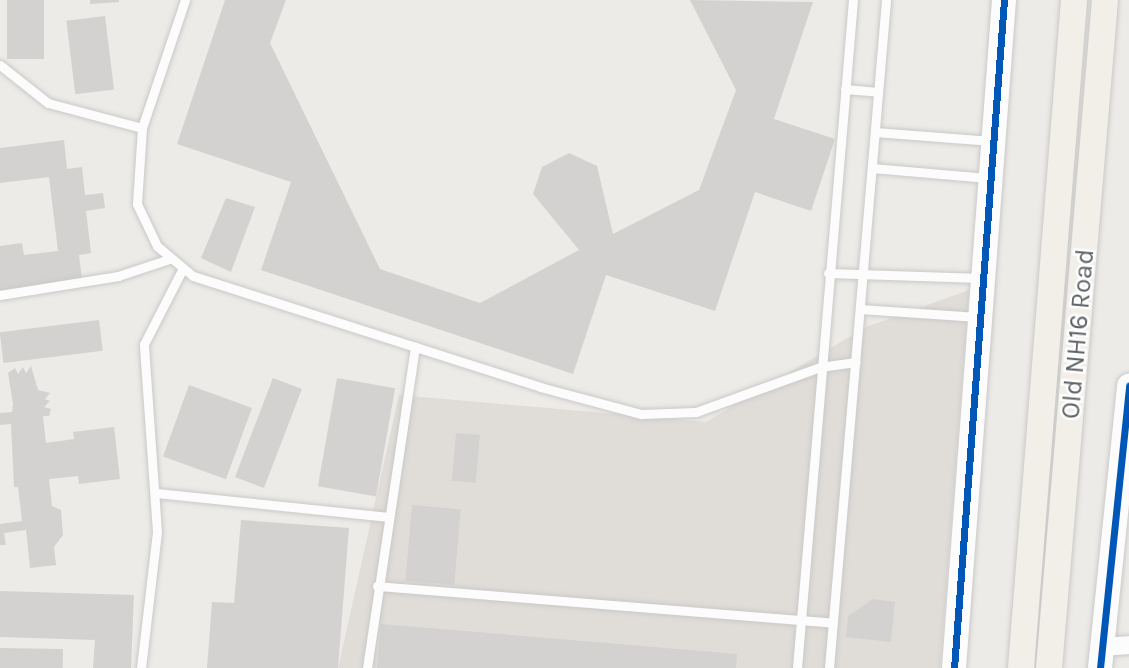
<!DOCTYPE html>
<style>
body{margin:0}
#map{position:relative;width:1129px;height:668px;overflow:hidden;background:#edebe8;font-family:Karla,sans-serif}
div>[style]{position:absolute}
.education>*{inset:0;background:#e0ddd8}
.building>*{inset:0;background:#d3d2d1;transform-origin:0 0}
.roads{filter:drop-shadow(0 0 2px #c9c9c8) drop-shadow(0 0 2px #c9c9c8)}
.lane>*{height:9px;margin:-4.5px;padding:0 4.5px;transform-origin:4.5px;border-radius:4.5px;background:#fcfcfc}
.street>*{height:18px;margin:-9px;padding:0 9px;transform-origin:9px;border-radius:9px;background:#fcfcfc}
.secondary>*{height:24px;margin:-12px;padding:0 12px;transform-origin:12px;border-radius:12px;background:#fcfcfc}
.primary>*{height:26px;margin:-13px;padding:0 13px;transform-origin:13px;border-radius:13px;background:#f2efe9}
.cycleway>*{height:7px;margin:-3.5px;padding:0 3.5px;transform-origin:3.5px;border-radius:3.5px;background:#0057b8}
span{translate:-50% -50%;white-space:nowrap;text-align:center;line-height:1.15;-webkit-text-stroke:5px #fff;paint-order:stroke}
.street-label{font-size:26px;color:#5d6265}
</style>
<div id="map">
<div class="education">
<div style="clip-path:polygon(969px 290px,940px 668px,338px 668px,399px 395px,706px 422px,866px 327px)"></div>
</div>
<div class="building">
<div style="left:7px;top:0;width:37px;height:59px"></div>
<div style="clip-path:polygon(90px 0,119px 0,119px 2px,90px 4px)"></div>
<div style="clip-path:polygon(225px 0,286px 0,270px 43px,380px 269px,480px 303px,579px 250px,533px 194px,542px 167px,569px 153px,597px 166px,613px 234px,699px 190px,736px 90px,690px 0,813px 2px,774px 119px,835px 139px,811px 211px,755px 192px,715px 311px,606px 275px,573px 374px,261px 270px,291px 182px,177px 144px)"></div>
<div style="left:105px;top:16px;width:74px;height:39px;rotate:83deg"></div>
<div style="clip-path:polygon(64px 140px,67px 169px,82px 167px,85px 195px,103px 193px,105px 208px,86px 211px,91px 253px,79px 255px,82px 280px,0 290px,0 246px,22px 243px,24px 255px,58px 251px,49px 177px,0 183px,0 148px)"></div>
<div style="clip-path:polygon(226px 198px,255px 207px,231px 272px,201px 258px)"></div>
<div style="left:99px;top:320px;width:31px;height:100px;rotate:83deg"></div>
<div style="clip-path:polygon(31px 366px,38px 390px,50px 393px,45px 399px,50px 401px,44px 407px,51px 409px,49px 416px,43px 416px,46px 443px,74px 439px,73px 432px,114px 427px,120px 479px,79px 484px,78px 476px,49px 479px,52px 506px,61px 510px,63px 535px,54px 547px,56px 565px,30px 568px,26px 530px,4px 533px,6px 545px,0 545px,0 524px,22px 521px,18px 487px,14px 487px,11px 424px,0 425px,0 413px,12px 412px,13px 404px,8px 373px,15px 368px,18px 374px,23px 367px,26px 373px)"></div>
<div style="left:273px;top:378px;width:31px;height:106px;rotate:21deg"></div>
<div style="left:337px;top:378px;width:59px;height:110px;rotate:10deg"></div>
<div style="left:189px;top:385px;width:67px;height:76px;rotate:20deg"></div>
<div style="left:456px;top:433px;width:24px;height:48px;rotate:5deg"></div>
<div style="left:412px;top:505px;width:49px;height:76px;rotate:5deg"></div>
<div style="clip-path:polygon(241px 520px,349px 528px,338px 668px,207px 668px,212px 602px,234px 603px)"></div>
<div style="clip-path:polygon(0 591px,134px 595px,131px 668px,93px 668px,95px 640px,0 637px)"></div>
<div style="clip-path:polygon(873px 599px,895px 602px,891px 642px,846px 637px,848px 616px)"></div>
<div style="clip-path:polygon(381px 624px,737px 654px,736px 668px,377px 668px)"></div>
<div style="left:0;top:648px;width:63px;height:20px;rotate:1deg"></div>
</div>
<div class="roads">
<div class="lane">
<div style="left:185px;top:0;width:135px;rotate:108.6deg"></div>
<div style="left:142px;top:128px;width:76px;rotate:93.8deg"></div>
<div style="left:137px;top:204px;width:47px;rotate:64.5deg"></div>
<div style="left:157px;top:246px;width:47px;rotate:39.8deg"></div>
<div style="left:193px;top:276px;width:364px;rotate:17.7deg"></div>
<div style="left:540px;top:387px;width:105px;rotate:15deg"></div>
<div style="left:641px;top:414px;width:55px;rotate:-2.1deg"></div>
<div style="left:696px;top:412px;width:132px;rotate:-19.9deg"></div>
<div style="left:820px;top:367px;width:36px;rotate:-8deg"></div>
<div style="left:0;top:65px;width:61px;rotate:38.4deg"></div>
<div style="left:48px;top:103px;width:97px;rotate:14.9deg"></div>
<div style="left:845px;top:89px;width:33px;rotate:5deg"></div>
<div style="left:875px;top:132px;width:117px;rotate:4.4deg"></div>
<div style="left:872px;top:168px;width:116px;rotate:4.9deg"></div>
<div style="left:828px;top:273px;width:153px;rotate:1.9deg"></div>
<div style="left:0;top:295px;width:120px;rotate:-9.1deg"></div>
<div style="left:118px;top:276px;width:54px;rotate:-18.4deg"></div>
<div style="left:860px;top:309px;width:118px;rotate:3.9deg"></div>
<div style="left:156px;top:493px;width:232px;rotate:5.9deg"></div>
<div style="left:377px;top:586px;width:457px;rotate:4.6deg"></div>
<div style="left:141px;top:668px;width:137px;rotate:-83.3deg"></div>
<div style="left:157px;top:532px;width:188px;rotate:-94deg"></div>
<div style="left:144px;top:344px;width:83px;rotate:-62.8deg"></div>
<div style="left:367px;top:668px;width:325px;rotate:-81.5deg"></div>
<div style="left:797px;top:668px;width:670px;rotate:-85.21deg"></div>
<div style="left:829px;top:668px;width:670px;rotate:-85.12deg"></div>
</div>
<div class="street">
<div style="left:1102px;top:647px;width:27px;rotate:-4deg"></div>
</div>
<div class="secondary">
<div style="left:954px;top:668px;width:670px;rotate:-85.72deg"></div>
<div style="left:1100px;top:668px;width:284px;rotate:-84.1deg"></div>
</div>
<div class="primary">
<div style="left:1021px;top:668px;width:670px;rotate:-85.46deg"></div>
<div style="left:1049px;top:668px;width:670px;rotate:-85.21deg"></div>
</div>
</div>
<div class="cycleway">
<div style="left:954px;top:668px;width:670px;rotate:-85.72deg"></div>
<div style="left:1100px;top:668px;width:284px;rotate:-84.1deg"></div>
</div>
<div class="street-label">
<span style="left:1078px;top:334px;rotate:-85deg">Old NH16 Road</span>
</div>
</div>
